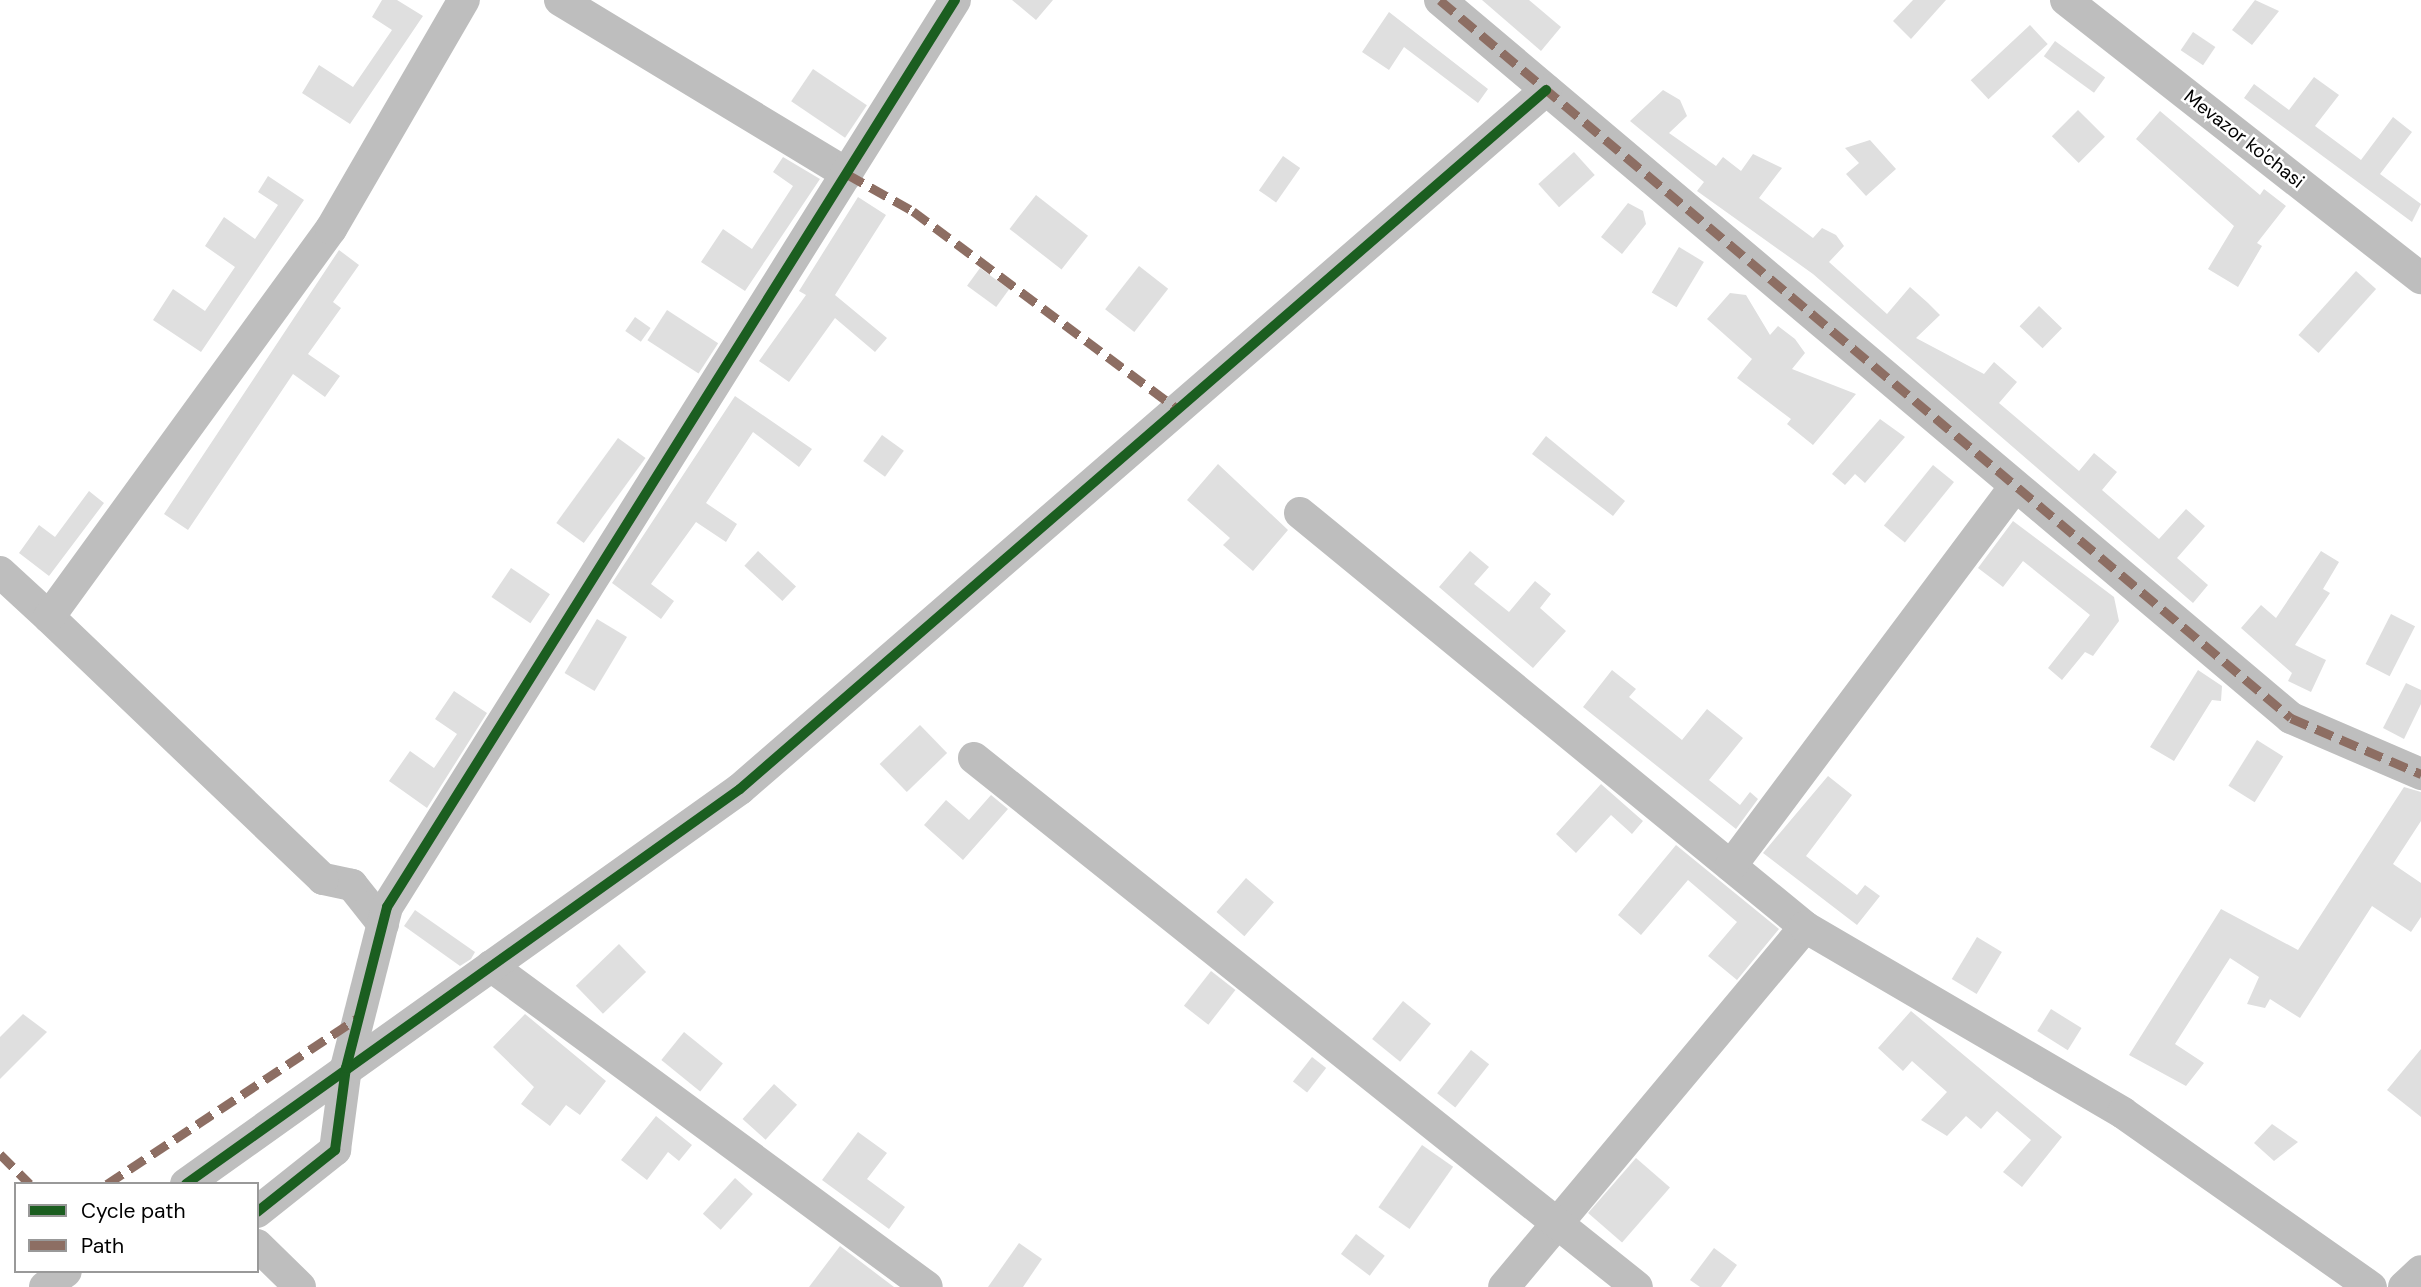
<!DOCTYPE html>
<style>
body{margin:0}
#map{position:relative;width:2421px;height:1287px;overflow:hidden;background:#fff;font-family:"DM Sans",sans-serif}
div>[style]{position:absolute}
.building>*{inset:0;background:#dfdfdf;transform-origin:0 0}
.minor>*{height:32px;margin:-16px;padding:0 16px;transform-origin:16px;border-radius:16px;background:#bebebe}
.quiet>*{height:9px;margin-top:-4.5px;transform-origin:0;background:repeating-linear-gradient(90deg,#8d6e63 0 18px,transparent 0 27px)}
.cycleway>*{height:10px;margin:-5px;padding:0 5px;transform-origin:5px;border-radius:5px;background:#1b5e20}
span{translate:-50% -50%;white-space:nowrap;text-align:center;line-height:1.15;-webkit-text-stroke:5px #fff;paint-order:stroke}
.street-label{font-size:19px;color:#000}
.legend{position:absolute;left:14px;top:1182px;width:245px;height:91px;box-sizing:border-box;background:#fff;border:2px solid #999;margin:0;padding:9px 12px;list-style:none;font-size:21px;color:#000}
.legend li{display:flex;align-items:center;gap:14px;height:35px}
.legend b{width:35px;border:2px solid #999}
</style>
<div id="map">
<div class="building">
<div style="clip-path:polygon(382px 0,397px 0,423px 16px,350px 124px,302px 93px,319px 65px,353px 87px,392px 30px,372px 17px)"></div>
<div style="clip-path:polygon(1012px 0,1053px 0,1036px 20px)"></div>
<div style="clip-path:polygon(1482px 0,1529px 0,1561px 27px,1541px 51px)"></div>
<div style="clip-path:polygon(1913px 0,1946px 0,1911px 39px,1893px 21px)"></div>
<div style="clip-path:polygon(2255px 0,2279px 11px,2252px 45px,2232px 30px)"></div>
<div style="clip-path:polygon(1389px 12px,1488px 89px,1478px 103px,1404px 47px,1389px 70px,1362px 52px)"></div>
<div style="left:2030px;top:25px;width:26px;height:81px;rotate:47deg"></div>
<div style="left:2193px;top:32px;width:27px;height:22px;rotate:34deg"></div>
<div style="left:2055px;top:41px;width:62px;height:19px;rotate:36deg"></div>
<div style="left:813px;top:69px;width:65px;height:39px;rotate:34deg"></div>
<div style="clip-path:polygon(2314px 77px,2339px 95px,2315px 126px,2361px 160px,2393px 117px,2412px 132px,2380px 174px,2421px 204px,2412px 222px,2244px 98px,2254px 84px,2289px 110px)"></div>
<div style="clip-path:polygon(1663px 90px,1680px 100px,1687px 116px,1669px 133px,1716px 166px,1723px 157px,1741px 171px,1753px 154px,1782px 168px,1759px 198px,1813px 238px,1822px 228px,1836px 235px,1844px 246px,1829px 262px,1887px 314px,1910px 287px,1928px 303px,1940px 315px,1916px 338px,1984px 374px,1994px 362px,2017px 382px,1999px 403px,2079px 471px,2094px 453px,2117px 472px,2102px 490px,2159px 539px,2186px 509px,2205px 526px,2177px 558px,2208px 585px,2193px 603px,1813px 274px,1697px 191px,1704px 182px,1630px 121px)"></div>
<div style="left:2078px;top:110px;width:38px;height:37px;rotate:45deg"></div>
<div style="clip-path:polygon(2160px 111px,2260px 195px,2264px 189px,2286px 206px,2257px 243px,2262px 246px,2238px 287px,2208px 269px,2234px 226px,2136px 139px)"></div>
<div style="clip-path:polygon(1870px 140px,1896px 169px,1866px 196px,1846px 174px,1859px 163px,1845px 148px)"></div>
<div style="left:1574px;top:152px;width:31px;height:48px;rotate:48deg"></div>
<div style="left:1283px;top:156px;width:21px;height:42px;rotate:35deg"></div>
<div style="clip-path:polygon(783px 157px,820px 179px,745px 291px,701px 262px,723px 229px,752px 249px,793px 186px,773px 172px)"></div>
<div style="clip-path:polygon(268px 176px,304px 200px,201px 352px,153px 320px,173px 289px,205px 311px,235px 267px,205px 246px,224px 217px,255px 239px,278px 205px,258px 192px)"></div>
<div style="left:1036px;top:195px;width:66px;height:43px;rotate:38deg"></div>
<div style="clip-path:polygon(858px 197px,886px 215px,835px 295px,887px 338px,875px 352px,835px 318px,789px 382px,759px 361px,806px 295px,799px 291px)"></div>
<div style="clip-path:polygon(1628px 203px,1643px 211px,1646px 224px,1622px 254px,1601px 237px)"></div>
<div style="left:1679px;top:247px;width:29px;height:53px;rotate:31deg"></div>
<div style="clip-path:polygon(339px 250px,359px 265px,333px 302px,341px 308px,308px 354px,340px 376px,325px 397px,293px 374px,188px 530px,164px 514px)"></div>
<div style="left:1139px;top:266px;width:37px;height:55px;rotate:38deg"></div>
<div style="left:980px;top:268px;width:36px;height:22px;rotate:36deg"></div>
<div style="left:2356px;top:271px;width:27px;height:86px;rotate:42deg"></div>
<div style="clip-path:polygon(1730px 293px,1746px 295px,1770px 335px,1778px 326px,1795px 339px,1805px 353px,1792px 369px,1856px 394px,1813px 445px,1787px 424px,1791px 419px,1737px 378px,1752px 359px,1707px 319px)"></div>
<div style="left:2039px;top:306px;width:32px;height:28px;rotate:44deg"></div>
<div style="left:667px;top:310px;width:61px;height:36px;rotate:33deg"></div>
<div style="left:635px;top:317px;width:19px;height:17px;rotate:35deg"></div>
<div style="clip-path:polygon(735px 396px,812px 449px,799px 467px,753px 432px,706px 503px,737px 524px,726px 542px,696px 522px,651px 584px,674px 601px,661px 619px,612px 583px)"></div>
<div style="clip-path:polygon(1880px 419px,1905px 437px,1865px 483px,1855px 474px,1845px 485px,1832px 474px)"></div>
<div style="left:882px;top:435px;width:27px;height:32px;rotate:36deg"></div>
<div style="clip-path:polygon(1546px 436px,1625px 501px,1613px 516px,1532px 454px)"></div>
<div style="left:618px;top:438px;width:34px;height:105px;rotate:36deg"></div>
<div style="clip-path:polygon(1218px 464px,1288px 530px,1253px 571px,1223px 545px,1230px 538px,1187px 500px)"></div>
<div style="left:1933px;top:465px;width:27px;height:78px;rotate:39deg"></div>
<div style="clip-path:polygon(89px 491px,104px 503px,49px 576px,19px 553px,39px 525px,55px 537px)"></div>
<div style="clip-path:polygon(2013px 521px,2114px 597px,2119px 621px,2093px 656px,2085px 652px,2062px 680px,2048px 668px,2090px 615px,2023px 561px,2003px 587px,1978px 568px)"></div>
<div style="left:758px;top:551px;width:52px;height:20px;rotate:43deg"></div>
<div style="clip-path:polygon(1470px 551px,1489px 567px,1474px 584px,1509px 612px,1535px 581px,1551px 594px,1540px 608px,1566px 631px,1533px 668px,1439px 587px)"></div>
<div style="clip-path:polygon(2321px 551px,2339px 562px,2323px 589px,2330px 593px,2295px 645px,2326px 660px,2311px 692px,2288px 681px,2292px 673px,2241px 628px,2261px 605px,2276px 618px)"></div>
<div style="left:511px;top:568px;width:47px;height:35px;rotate:34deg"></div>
<div style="left:2391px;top:614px;width:27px;height:56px;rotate:27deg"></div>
<div style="left:597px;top:619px;width:35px;height:63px;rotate:31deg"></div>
<div style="clip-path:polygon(1612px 670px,1636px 689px,1629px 697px,1682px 740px,1707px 709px,1743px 738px,1709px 780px,1740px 805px,1750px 792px,1758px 799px,1736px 829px,1583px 707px)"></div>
<div style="clip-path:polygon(2198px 670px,2222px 686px,2221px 701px,2212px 700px,2174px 761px,2150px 747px)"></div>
<div style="clip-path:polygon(2406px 683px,2421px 690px,2421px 704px,2404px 739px,2383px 728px)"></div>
<div style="clip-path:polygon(454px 691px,487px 713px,427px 808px,389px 781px,410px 751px,434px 768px,457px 734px,435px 719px)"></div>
<div style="left:920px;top:725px;width:39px;height:56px;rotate:46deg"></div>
<div style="left:2257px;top:740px;width:31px;height:54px;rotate:32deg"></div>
<div style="clip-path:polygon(1828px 776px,1852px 795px,1806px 856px,1857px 895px,1865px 885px,1880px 896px,1857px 925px,1763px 853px)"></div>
<div style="clip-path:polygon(1601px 784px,1643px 821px,1632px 834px,1611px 815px,1576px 853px,1556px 834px)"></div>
<div style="clip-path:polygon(2404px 787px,2421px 792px,2421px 821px,2393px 864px,2421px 883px,2421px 917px,2411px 932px,2372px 906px,2300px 1018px,2270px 999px,2265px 1008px,2247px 1004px,2259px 977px,2230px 958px,2175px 1044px,2204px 1063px,2186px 1086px,2129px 1055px,2221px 909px,2298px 950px)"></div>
<div style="clip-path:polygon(991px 795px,1008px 809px,963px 860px,924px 825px,946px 800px,969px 820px)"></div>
<div style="clip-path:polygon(1676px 845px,1779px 929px,1737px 980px,1708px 956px,1737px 922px,1688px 880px,1641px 935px,1618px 915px)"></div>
<div style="left:1246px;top:878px;width:37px;height:45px;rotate:41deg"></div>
<div style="clip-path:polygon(415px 910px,475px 952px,471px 959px,460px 966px,404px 926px)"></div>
<div style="left:1977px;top:937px;width:29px;height:49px;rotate:31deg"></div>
<div style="left:619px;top:944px;width:39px;height:60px;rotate:46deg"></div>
<div style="left:1211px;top:971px;width:31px;height:44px;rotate:38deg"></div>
<div style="left:1403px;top:1001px;width:36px;height:49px;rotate:39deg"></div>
<div style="left:2051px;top:1009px;width:36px;height:26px;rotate:32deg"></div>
<div style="clip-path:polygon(1911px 1011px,2062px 1137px,2022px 1187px,2003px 1172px,2031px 1140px,1997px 1111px,1981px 1129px,1966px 1116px,1947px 1136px,1921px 1120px,1947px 1092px,1912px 1061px,1903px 1071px,1878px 1048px)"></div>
<div style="clip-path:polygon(23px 1014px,47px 1032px,0 1079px,0 1037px)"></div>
<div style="clip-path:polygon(525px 1014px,606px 1081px,580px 1115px,566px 1105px,550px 1126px,521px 1104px,534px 1087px,493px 1047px)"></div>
<div style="left:684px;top:1032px;width:50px;height:36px;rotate:39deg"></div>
<div style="clip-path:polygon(2421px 1049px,2421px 1117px,2387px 1090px)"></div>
<div style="left:1471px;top:1050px;width:23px;height:55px;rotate:38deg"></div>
<div style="left:1312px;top:1057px;width:18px;height:31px;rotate:38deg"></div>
<div style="left:774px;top:1084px;width:31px;height:47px;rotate:42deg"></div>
<div style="clip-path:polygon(656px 1116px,692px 1145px,679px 1161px,668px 1152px,647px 1180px,621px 1160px)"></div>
<div style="clip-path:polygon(2272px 1124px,2298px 1142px,2274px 1161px,2254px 1143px)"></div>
<div style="clip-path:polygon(858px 1132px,887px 1153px,867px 1179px,905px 1207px,889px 1229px,822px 1180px)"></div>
<div style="left:1422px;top:1145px;width:38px;height:76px;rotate:35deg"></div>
<div style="left:1636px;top:1158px;width:45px;height:73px;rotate:41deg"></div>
<div style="left:735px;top:1178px;width:24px;height:48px;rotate:42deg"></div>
<div style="left:1356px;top:1234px;width:36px;height:25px;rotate:37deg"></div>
<div style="clip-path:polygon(1019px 1243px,1042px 1259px,1023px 1287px,988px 1287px)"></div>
<div style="clip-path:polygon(840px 1246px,894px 1287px,809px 1287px)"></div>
<div style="clip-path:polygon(1714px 1248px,1737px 1265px,1721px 1287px,1700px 1287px,1690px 1280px)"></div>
</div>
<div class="minor">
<div style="left:560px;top:0;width:336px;rotate:31.2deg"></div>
<div style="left:1440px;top:0;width:1113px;rotate:40.15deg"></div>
<div style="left:2291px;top:718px;width:142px;rotate:23.3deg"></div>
<div style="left:2066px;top:0;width:451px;rotate:38.1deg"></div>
<div style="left:1300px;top:513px;width:653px;rotate:39.34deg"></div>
<div style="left:1805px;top:927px;width:469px;rotate:129.9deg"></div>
<div style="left:0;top:572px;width:67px;rotate:42.6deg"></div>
<div style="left:974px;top:758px;width:848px;rotate:38.59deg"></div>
<div style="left:1731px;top:866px;width:472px;rotate:-53.2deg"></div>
<div style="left:383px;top:924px;width:50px;rotate:-128.5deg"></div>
<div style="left:352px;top:885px;width:30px;rotate:-168deg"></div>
<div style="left:323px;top:879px;width:379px;rotate:-136.3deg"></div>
<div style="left:49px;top:617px;width:480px;rotate:-54deg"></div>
<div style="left:331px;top:229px;width:265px;rotate:-59.9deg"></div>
<div style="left:1805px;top:927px;width:368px;rotate:30.3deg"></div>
<div style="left:2123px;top:1113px;width:303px;rotate:35.1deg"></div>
<div style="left:491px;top:966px;width:541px;rotate:36.36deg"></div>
<div style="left:186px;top:1184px;width:680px;rotate:-35.49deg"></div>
<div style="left:740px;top:789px;width:1067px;rotate:-40.93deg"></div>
<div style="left:257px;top:1212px;width:100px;rotate:-38.5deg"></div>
<div style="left:335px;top:1150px;width:83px;rotate:-82.4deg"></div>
<div style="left:346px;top:1068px;width:166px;rotate:-75.7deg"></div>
<div style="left:387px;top:907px;width:1070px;rotate:-57.94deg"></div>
<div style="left:257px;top:1245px;width:60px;rotate:44.3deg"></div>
<div style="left:45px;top:1287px;width:26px;rotate:-37deg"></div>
<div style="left:2404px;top:1287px;width:23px;rotate:-43deg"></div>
</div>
<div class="quiet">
<div style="left:1440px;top:0;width:1113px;rotate:40.15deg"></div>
<div style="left:2291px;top:718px;width:142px;rotate:23.3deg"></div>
<div style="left:847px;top:174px;width:76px;rotate:29.3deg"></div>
<div style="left:913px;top:211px;width:331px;rotate:36.8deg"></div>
<div style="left:0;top:1154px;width:42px;rotate:45deg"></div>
<div style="left:107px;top:1184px;width:301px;rotate:-33.5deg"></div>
</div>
<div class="cycleway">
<div style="left:186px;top:1184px;width:680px;rotate:-35.49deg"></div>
<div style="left:740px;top:789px;width:1067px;rotate:-40.93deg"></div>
<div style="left:257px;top:1212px;width:100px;rotate:-38.5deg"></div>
<div style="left:335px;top:1150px;width:83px;rotate:-82.4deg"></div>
<div style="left:346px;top:1068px;width:166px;rotate:-75.7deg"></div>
<div style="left:387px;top:907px;width:1070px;rotate:-57.94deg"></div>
</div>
<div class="street-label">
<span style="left:2244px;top:139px;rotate:38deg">Mevazor ko'chasi</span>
</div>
<ul class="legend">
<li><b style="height:9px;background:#1b5e20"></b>Cycle path</li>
<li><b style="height:9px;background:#8d6e63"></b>Path</li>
</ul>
</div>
